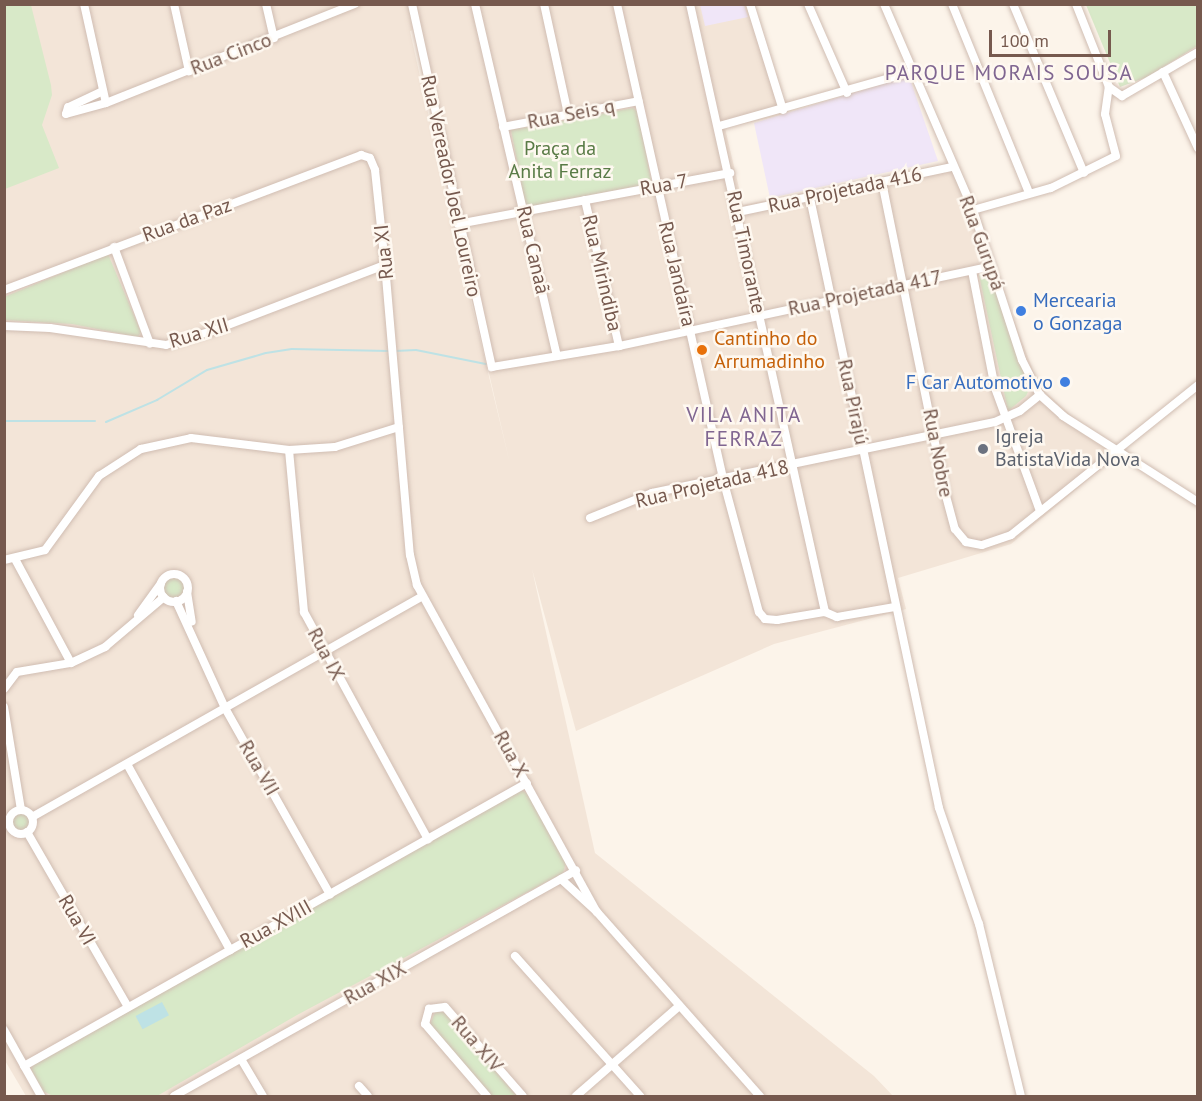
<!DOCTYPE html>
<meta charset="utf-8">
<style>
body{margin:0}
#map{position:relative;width:1202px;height:1101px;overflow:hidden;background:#fcf4ea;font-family:"PT Sans",sans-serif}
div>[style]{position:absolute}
.residential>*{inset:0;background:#f3e5d8}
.education>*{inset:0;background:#f0e6f8}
.green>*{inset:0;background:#d8e9c8}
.round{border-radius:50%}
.water>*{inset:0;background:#bee2e5;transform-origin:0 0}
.stream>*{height:2px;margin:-1px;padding:0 1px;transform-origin:1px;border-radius:1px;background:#bee2e5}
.roads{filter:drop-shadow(0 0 2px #d0bdb2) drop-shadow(0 0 2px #d0bdb2)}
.minor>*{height:8px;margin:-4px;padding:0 4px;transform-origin:4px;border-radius:4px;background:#fff}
.minor>.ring{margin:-4px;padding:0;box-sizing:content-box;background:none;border:8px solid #fff;border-radius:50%}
.dots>*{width:16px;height:16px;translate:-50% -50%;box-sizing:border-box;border:3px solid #fef8f0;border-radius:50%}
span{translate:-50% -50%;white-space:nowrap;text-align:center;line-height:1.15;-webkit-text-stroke:5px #fef8f0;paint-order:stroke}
.street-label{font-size:20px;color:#76594e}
.park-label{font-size:20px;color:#597b46}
.shop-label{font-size:20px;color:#366cbe}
.left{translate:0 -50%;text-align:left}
.right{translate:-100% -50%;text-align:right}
.food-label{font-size:20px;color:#c56008}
.worship-label{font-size:20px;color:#5b616d}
.neighbourhood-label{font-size:21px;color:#806691;letter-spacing:1.5px}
.frame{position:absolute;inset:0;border:6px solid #76594e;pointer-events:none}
.scale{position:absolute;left:989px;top:30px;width:122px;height:27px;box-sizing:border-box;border:3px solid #76594e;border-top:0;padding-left:8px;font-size:18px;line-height:21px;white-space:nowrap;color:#76594e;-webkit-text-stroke:4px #fef8f0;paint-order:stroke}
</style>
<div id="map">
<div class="residential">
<div style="clip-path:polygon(evenodd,4px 5px,747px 5px,783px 115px,725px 128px,743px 205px,954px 162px,1039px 386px,1116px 456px,1011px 544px,898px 578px,906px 609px,774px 644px,576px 731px,532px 569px,595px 853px,874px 1076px,893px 1096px,26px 1096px,4px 1059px,4px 5px,413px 30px,455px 227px,510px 464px,453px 226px,410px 31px,413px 30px)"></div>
</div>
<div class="education">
<div style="clip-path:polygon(700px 5px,744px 5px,748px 17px,705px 26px)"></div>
<div style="clip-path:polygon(909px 76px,938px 161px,770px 198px,754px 123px)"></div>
</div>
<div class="green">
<div style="clip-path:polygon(5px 4px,31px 5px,51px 85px,52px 95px,42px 125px,59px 168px,5px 189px)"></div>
<div style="clip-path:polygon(1086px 5px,1197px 5px,1197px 46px,1147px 77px,1120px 87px)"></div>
<div style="clip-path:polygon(633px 108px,638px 112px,651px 180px,648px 184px,531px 206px,525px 203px,511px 130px)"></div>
<div style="clip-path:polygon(108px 254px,141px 332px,138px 337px,72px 324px,5px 320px,4px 297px)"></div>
<div style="clip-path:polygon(991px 271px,1031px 385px,1026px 396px,1008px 411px,979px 275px)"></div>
<div class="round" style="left:163px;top:577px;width:22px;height:22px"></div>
<div style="clip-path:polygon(521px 790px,528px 794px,566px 862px,563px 873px,297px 1015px,157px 1096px,53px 1096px,43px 1091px,31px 1069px,35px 1063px)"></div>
<div class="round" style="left:11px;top:812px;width:20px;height:20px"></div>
<div style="clip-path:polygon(435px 1012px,444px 1012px,517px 1096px,490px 1096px,430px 1025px)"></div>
</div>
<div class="water">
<div style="left:162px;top:1002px;width:15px;height:30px;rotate:62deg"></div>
</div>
<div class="stream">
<div style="left:395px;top:351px;width:21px;rotate:-3deg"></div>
<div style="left:416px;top:350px;width:71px;rotate:11.3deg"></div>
<div style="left:4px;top:421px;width:91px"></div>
<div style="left:106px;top:422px;width:56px;rotate:-23.3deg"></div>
<div style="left:157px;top:400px;width:58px;rotate:-31deg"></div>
<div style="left:207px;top:370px;width:61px;rotate:-16.1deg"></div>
<div style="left:266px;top:353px;width:26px;rotate:-9deg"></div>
<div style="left:292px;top:349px;width:97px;rotate:1.2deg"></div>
</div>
<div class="roads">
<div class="minor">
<div style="left:84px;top:4px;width:101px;rotate:77.5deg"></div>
<div style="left:174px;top:4px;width:69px;rotate:77.4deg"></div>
<div style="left:266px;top:4px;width:35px;rotate:77deg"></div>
<div style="left:412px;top:4px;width:372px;rotate:77.6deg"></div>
<div style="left:492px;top:367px;width:129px;rotate:-9.4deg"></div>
<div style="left:619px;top:346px;width:381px;rotate:-12.1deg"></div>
<div style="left:475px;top:4px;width:360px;rotate:76.9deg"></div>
<div style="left:544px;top:4px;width:113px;rotate:77.7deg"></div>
<div style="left:617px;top:4px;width:487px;rotate:77.4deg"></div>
<div style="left:723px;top:479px;width:138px;rotate:74.9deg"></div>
<div style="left:759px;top:612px;width:9px;rotate:49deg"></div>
<div style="left:765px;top:619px;width:12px;rotate:5deg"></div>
<div style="left:777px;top:620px;width:49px;rotate:-9.5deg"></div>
<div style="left:690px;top:4px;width:623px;rotate:77.48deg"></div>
<div style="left:825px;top:612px;width:13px;rotate:23deg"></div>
<div style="left:837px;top:617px;width:59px;rotate:-9.8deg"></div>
<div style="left:750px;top:4px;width:111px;rotate:72.7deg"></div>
<div style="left:808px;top:4px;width:97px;rotate:66.3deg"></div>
<div style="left:884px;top:4px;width:224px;rotate:66.6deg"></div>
<div style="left:973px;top:210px;width:158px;rotate:71.9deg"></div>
<div style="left:1022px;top:360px;width:39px;rotate:63deg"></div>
<div style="left:1040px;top:395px;width:31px;rotate:42deg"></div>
<div style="left:1063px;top:416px;width:160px;rotate:32.5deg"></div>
<div style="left:952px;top:4px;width:204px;rotate:67.8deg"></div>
<div style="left:1013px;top:4px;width:183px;rotate:67.2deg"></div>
<div style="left:1163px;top:72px;width:84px;rotate:65.3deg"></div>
<div style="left:1109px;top:87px;width:16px;rotate:35deg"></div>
<div style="left:1122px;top:96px;width:88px;rotate:-30.1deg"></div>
<div style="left:103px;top:91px;width:38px;rotate:155deg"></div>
<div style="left:68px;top:107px;width:7px;rotate:106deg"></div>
<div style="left:66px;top:114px;width:41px;rotate:-15.4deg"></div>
<div style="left:106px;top:103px;width:268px;rotate:-21.7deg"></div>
<div style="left:719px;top:126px;width:199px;rotate:-15.7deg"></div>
<div style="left:503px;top:127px;width:138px;rotate:-10.8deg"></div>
<div style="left:882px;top:182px;width:320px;rotate:78.5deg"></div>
<div style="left:946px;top:496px;width:34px;rotate:75deg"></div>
<div style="left:955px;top:529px;width:17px;rotate:50deg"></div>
<div style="left:966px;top:542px;width:16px;rotate:11deg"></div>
<div style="left:982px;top:545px;width:31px;rotate:-19deg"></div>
<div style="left:1011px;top:535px;width:240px;rotate:-38.7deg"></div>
<div style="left:810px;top:198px;width:623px;rotate:78.06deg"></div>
<div style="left:939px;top:808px;width:123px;rotate:71deg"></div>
<div style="left:979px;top:924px;width:177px;rotate:76.3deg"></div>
<div style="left:585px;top:200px;width:150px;rotate:76.9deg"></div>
<div style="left:973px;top:210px;width:81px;rotate:-15.8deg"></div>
<div style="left:1051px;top:188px;width:72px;rotate:-26.2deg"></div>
<div style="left:1116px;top:156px;width:43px;rotate:-104.7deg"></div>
<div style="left:1105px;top:114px;width:27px;rotate:-82deg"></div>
<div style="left:1109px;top:87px;width:89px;rotate:-111.7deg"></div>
<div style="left:738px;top:212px;width:219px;rotate:-11.9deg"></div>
<div style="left:458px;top:224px;width:277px;rotate:-10.6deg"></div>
<div style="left:114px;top:247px;width:103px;rotate:69.6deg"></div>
<div style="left:972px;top:271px;width:119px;rotate:78.9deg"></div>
<div style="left:995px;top:388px;width:131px;rotate:69.9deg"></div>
<div style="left:4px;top:290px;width:382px;rotate:-20.7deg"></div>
<div style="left:361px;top:155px;width:9px;rotate:18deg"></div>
<div style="left:370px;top:158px;width:13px;rotate:67deg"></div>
<div style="left:375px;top:170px;width:96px;rotate:84deg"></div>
<div style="left:385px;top:265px;width:291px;rotate:85.1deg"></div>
<div style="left:410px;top:555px;width:31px;rotate:77deg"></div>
<div style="left:417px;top:585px;width:373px;rotate:61.2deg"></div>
<div style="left:597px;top:912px;width:246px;rotate:48.5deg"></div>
<div style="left:4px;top:326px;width:46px;rotate:2.5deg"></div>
<div style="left:50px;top:328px;width:117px;rotate:8.3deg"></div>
<div style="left:166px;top:345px;width:48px;rotate:-16.9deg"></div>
<div style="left:212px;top:331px;width:185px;rotate:-20.9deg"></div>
<div style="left:289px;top:450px;width:163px;rotate:84.7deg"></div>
<div style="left:304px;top:612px;width:259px;rotate:61.4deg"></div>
<div style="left:590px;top:518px;width:67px;rotate:-22deg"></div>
<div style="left:652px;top:493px;width:350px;rotate:-11.7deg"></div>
<div style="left:995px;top:422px;width:27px;rotate:-24deg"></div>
<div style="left:1020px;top:411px;width:26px;rotate:-39deg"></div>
<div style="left:15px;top:559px;width:118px;rotate:61.7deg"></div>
<div style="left:4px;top:560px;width:42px;rotate:-13.7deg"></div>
<div style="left:45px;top:550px;width:92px;rotate:-53.9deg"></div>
<div style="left:99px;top:476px;width:50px;rotate:-32.7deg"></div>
<div style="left:141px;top:449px;width:51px;rotate:-12.4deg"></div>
<div style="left:191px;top:438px;width:99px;rotate:7deg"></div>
<div style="left:289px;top:450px;width:46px;rotate:-3.7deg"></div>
<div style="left:335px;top:447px;width:67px;rotate:-17.4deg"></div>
<div class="ring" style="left:160px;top:574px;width:20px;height:20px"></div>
<div style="left:187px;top:592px;width:30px;rotate:81deg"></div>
<div style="left:176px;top:601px;width:118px;rotate:65.4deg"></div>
<div style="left:225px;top:708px;width:214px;rotate:60.6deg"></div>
<div style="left:138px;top:615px;width:39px;rotate:-54deg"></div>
<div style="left:4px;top:689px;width:21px;rotate:-53deg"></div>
<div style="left:17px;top:672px;width:55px;rotate:-9.5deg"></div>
<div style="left:71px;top:663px;width:38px;rotate:-25deg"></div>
<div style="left:105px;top:647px;width:77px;rotate:-40.3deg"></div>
<div style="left:4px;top:707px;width:104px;rotate:80.6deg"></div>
<div style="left:127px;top:764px;width:213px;rotate:61deg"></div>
<div class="ring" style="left:9px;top:810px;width:16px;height:16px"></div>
<div style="left:32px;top:817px;width:448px;rotate:-29.5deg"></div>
<div style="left:27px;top:832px;width:202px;rotate:60deg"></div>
<div style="left:561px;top:879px;width:49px;rotate:42.5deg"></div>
<div style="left:515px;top:956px;width:188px;rotate:48.2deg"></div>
<div style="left:4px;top:1030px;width:76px;rotate:60.7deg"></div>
<div style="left:241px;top:1059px;width:43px;rotate:59.3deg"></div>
<div style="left:24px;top:1066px;width:577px;rotate:-29.36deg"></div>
<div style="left:359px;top:1086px;width:13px;rotate:48deg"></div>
<div style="left:174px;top:1096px;width:461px;rotate:-29.3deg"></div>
<div style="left:487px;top:1096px;width:95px;rotate:-130.7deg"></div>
<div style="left:425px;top:1024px;width:16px;rotate:-75deg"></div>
<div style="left:429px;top:1009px;width:16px;rotate:-7deg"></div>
<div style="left:445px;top:1007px;width:118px;rotate:48.8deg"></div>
<div style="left:576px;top:1096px;width:135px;rotate:-41.1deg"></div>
</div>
</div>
<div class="dots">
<div style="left:1021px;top:311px;background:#3f7fe0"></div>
<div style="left:702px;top:350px;background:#e8710a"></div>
<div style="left:1065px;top:382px;background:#3f7fe0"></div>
<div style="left:983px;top:449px;background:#6b7280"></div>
</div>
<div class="street-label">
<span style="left:231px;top:54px;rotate:-21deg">Rua Cinco</span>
<span style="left:571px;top:114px;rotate:-11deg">Rua Seis q</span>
<span style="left:664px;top:185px;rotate:-10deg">Rua 7</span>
<span style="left:451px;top:186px;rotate:78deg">Rua Vereador Joel Loureiro</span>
<span style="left:845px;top:190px;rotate:-12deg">Rua Projetada 416</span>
<span style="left:187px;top:220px;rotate:-20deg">Rua da Paz</span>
<span style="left:982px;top:243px;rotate:70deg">Rua Gurupá</span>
<span style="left:533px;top:250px;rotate:77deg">Rua Canaã</span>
<span style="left:384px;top:252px;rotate:-96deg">Rua XI</span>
<span style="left:746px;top:252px;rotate:78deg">Rua Timorante</span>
<span style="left:602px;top:273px;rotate:77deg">Rua Mirindiba</span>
<span style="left:677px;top:274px;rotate:77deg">Rua Jandaíra</span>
<span style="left:865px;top:293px;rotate:-12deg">Rua Projetada 417</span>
<span style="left:199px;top:333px;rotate:-17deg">Rua XII</span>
<span style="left:853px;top:402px;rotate:78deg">Rua Pirajú</span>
<span style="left:938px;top:453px;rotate:79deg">Rua Nobre</span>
<span style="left:712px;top:484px;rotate:-13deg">Rua Projetada 418</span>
<span style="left:326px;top:654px;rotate:62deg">Rua IX</span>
<span style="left:511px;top:754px;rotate:61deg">Rua X</span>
<span style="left:259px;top:768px;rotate:60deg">Rua VII</span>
<span style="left:77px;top:920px;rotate:60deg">Rua VI</span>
<span style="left:276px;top:924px;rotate:-29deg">Rua XVIII</span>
<span style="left:375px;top:983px;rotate:-29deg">Rua XIX</span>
<span style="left:477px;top:1044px;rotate:49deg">Rua XIV</span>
</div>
<div class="park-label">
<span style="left:560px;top:160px">Praça da<br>Anita Ferraz</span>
</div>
<div class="shop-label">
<span class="left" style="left:1033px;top:312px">Mercearia<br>o Gonzaga</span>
<span class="right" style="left:1053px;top:382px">F Car Automotivo</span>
</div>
<div class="food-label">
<span class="left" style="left:714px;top:350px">Cantinho do<br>Arrumadinho</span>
</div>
<div class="worship-label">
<span class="left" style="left:995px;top:448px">Igreja<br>BatistaVida Nova</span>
</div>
<div class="neighbourhood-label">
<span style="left:1009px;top:73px">PARQUE MORAIS SOUSA</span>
<span style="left:744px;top:427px">VILA ANITA<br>FERRAZ</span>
</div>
<div class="frame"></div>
<div class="scale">100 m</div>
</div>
